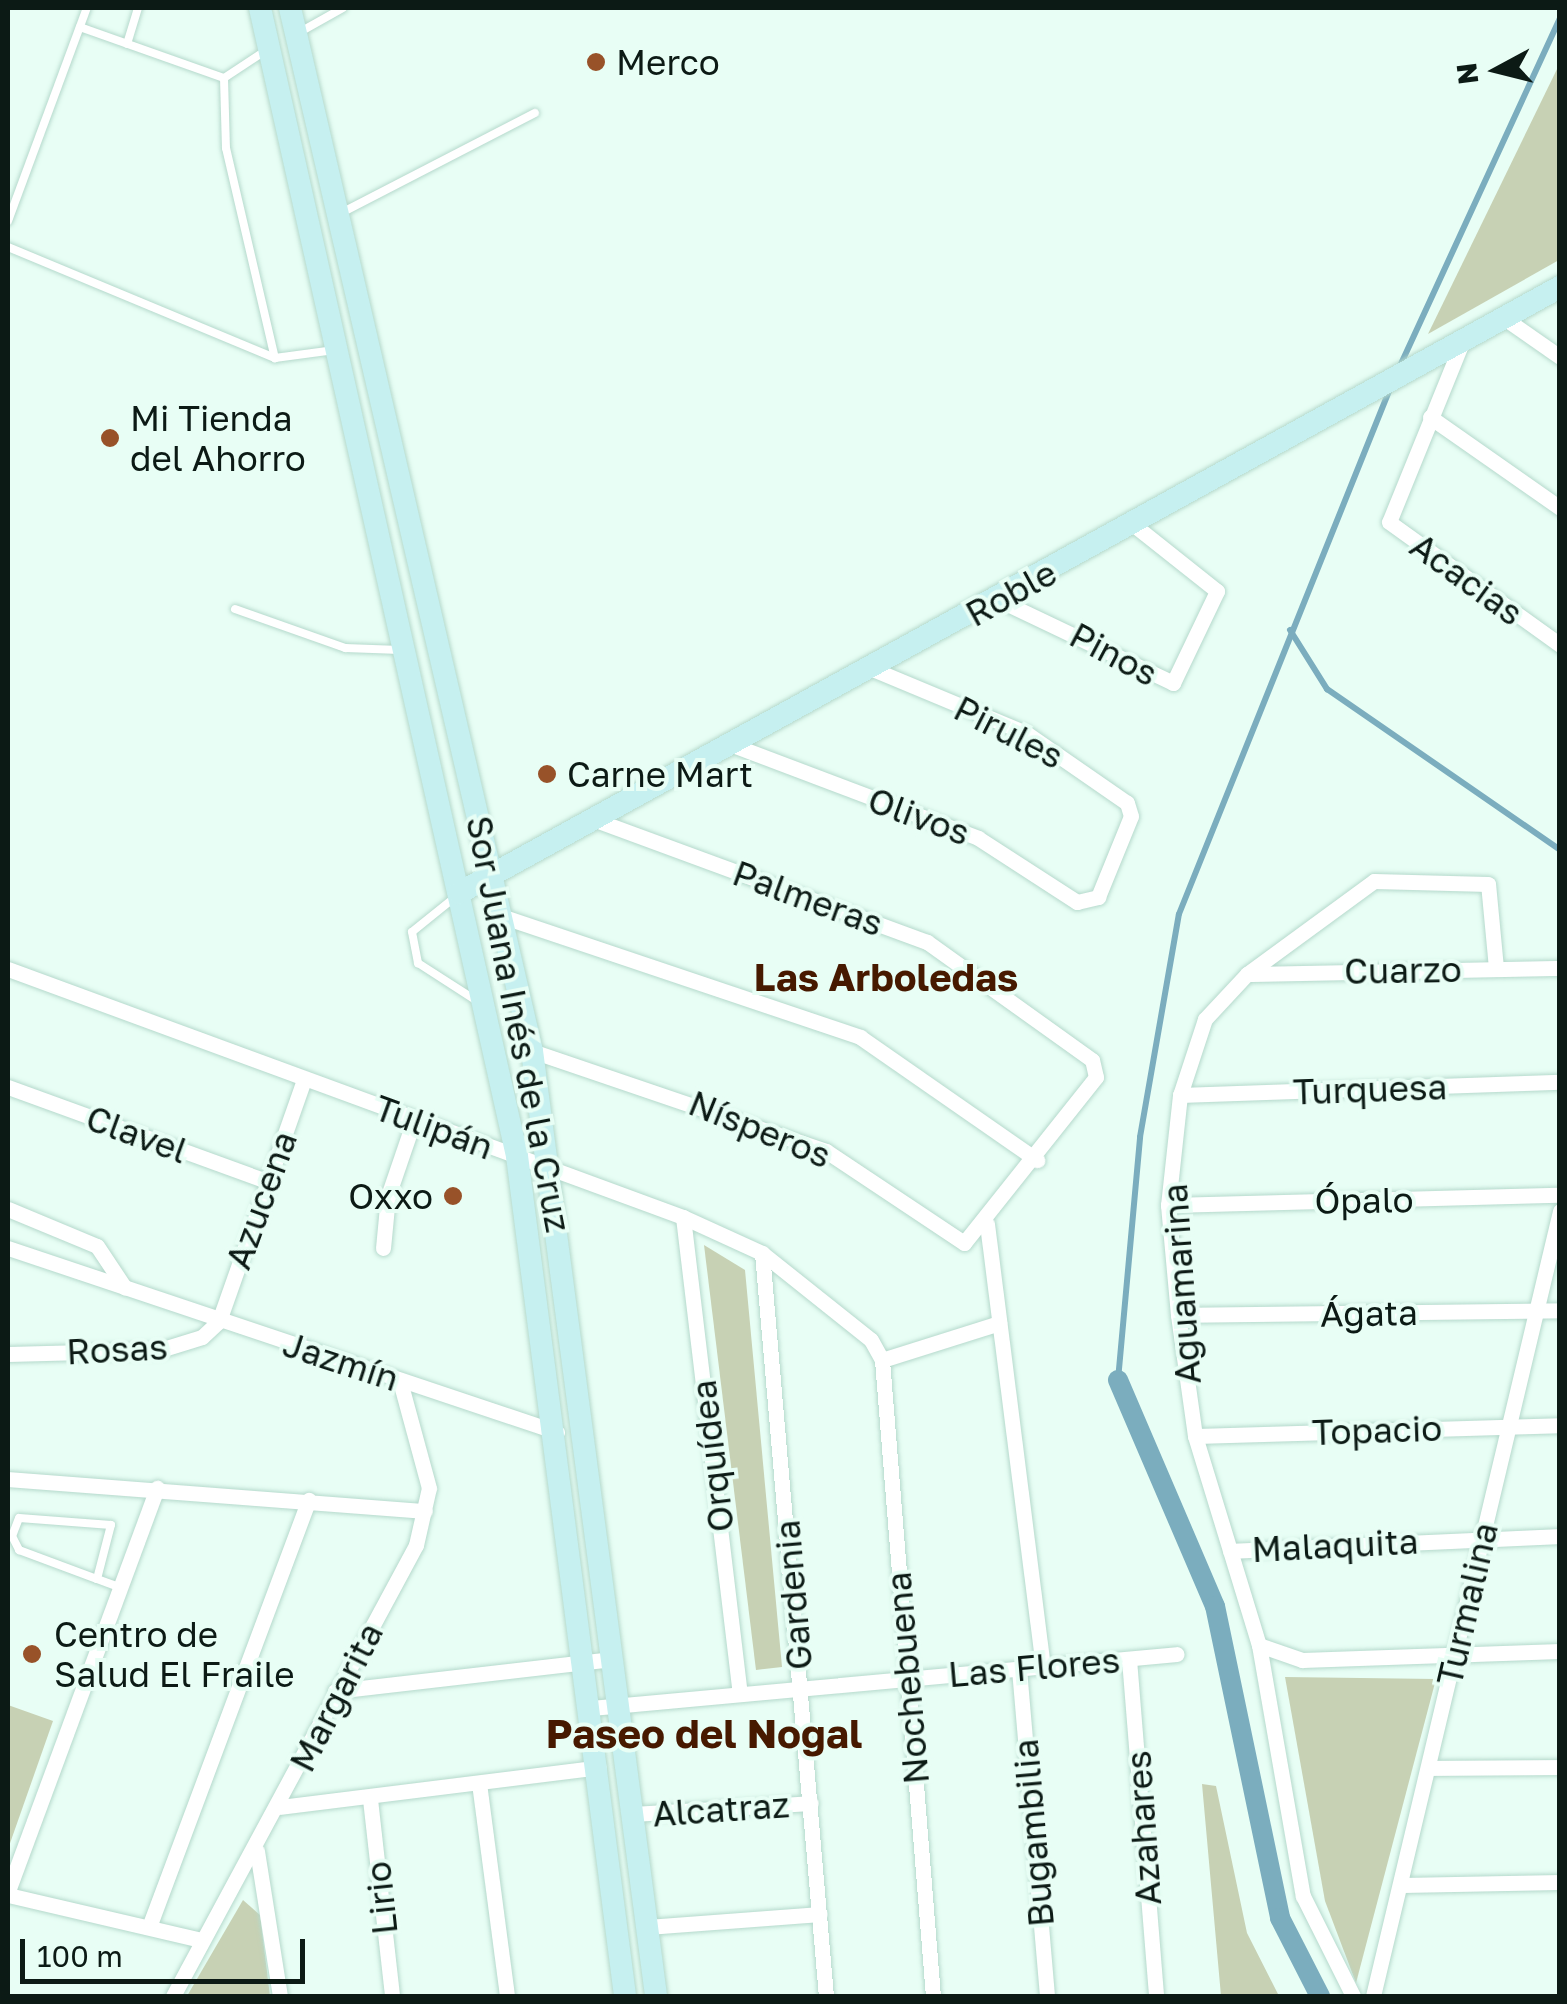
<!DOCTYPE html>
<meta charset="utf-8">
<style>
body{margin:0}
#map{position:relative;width:1567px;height:2004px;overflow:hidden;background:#e8fef5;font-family:"Golos Text",sans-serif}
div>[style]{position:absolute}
.green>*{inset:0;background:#c7d1b4}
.stream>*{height:6px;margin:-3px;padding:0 3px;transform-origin:3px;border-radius:3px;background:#7badbe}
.canal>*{height:20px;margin:-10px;padding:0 10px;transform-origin:10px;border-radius:10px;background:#7badbe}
.roads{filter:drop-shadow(0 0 2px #b5d9cc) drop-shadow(0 0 2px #b5d9cc)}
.lane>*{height:8px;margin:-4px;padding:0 4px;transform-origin:4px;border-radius:4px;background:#fff}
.street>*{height:15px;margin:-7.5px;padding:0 7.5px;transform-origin:7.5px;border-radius:7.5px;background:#fff}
.secondary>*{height:22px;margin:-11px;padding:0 11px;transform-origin:11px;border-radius:11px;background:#c6f0f0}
.dots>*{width:28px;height:28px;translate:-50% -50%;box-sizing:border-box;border:5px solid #e8fef5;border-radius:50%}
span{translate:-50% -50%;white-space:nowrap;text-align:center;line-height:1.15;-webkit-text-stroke:8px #e8fef5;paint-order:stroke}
.poi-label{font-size:35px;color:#0c1a15}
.left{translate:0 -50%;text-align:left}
.right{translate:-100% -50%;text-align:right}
.street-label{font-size:35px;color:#0c1a15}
.neighbourhood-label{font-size:38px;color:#471900;font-weight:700}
.quarter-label{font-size:40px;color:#471900;font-weight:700}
.frame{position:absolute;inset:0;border:10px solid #0c1a15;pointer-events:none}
.north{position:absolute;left:1447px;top:20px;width:100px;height:100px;-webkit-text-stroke:8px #e8fef5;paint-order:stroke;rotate:263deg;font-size:28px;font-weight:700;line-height:40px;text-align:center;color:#0c1a15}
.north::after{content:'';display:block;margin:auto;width:35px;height:45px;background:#0c1a15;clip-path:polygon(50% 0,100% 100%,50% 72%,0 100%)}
.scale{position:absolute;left:20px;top:1939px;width:285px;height:45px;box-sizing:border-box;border:5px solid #0c1a15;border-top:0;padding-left:12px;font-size:30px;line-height:35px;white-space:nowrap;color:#0c1a15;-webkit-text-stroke:8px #e8fef5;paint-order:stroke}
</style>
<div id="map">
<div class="green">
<div style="clip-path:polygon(1559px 65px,1559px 260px,1428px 334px)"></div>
<div style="clip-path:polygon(704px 1245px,745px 1270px,782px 1667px,756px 1670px)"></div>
<div style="clip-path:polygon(1285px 1677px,1436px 1679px,1356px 1983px,1325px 1901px)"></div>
<div style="clip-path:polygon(8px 1705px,53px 1721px,8px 1849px)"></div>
<div style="clip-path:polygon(1202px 1784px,1216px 1786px,1247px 1933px,1279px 1996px,1221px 1996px)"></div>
<div style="clip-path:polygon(243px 1900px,260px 1915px,270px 1996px,187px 1996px)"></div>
</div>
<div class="stream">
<div style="left:1400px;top:366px;width:383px;rotate:-65.3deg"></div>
<div style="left:1290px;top:630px;width:70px;rotate:57.9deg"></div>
<div style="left:1327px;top:689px;width:283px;rotate:34.6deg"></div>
<div style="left:1118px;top:1380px;width:244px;rotate:-84.8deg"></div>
<div style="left:1140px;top:1137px;width:226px;rotate:-80.1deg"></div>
<div style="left:1179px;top:914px;width:564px;rotate:-68.12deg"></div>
</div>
<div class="canal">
<div style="left:1118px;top:1380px;width:246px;rotate:66.8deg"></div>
<div style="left:1215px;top:1606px;width:319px;rotate:78.2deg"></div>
<div style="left:1280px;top:1918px;width:88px;rotate:62.9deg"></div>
</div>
<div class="roads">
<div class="lane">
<div style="left:80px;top:27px;width:153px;rotate:19.5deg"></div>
<div style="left:300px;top:32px;width:49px;rotate:-29.2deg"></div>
<div style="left:127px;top:44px;width:38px;rotate:-73deg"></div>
<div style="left:265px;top:51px;width:49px;rotate:146.6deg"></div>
<div style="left:224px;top:78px;width:70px;rotate:88.4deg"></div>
<div style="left:226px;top:148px;width:216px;rotate:76.9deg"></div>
<div style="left:275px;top:358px;width:60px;rotate:-7.7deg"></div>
<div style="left:343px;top:212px;width:216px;rotate:-27.3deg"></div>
<div style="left:8px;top:221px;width:227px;rotate:-69.7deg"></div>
<div style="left:8px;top:247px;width:289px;rotate:22.6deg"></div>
<div style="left:235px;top:609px;width:117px;rotate:19.5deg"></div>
<div style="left:345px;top:648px;width:55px;rotate:2.1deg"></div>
<div style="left:454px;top:898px;width:54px;rotate:141deg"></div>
<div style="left:412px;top:932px;width:32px;rotate:79deg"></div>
<div style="left:418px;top:963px;width:70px;rotate:32.8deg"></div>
<div style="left:97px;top:1579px;width:56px;rotate:-75.5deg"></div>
<div style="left:111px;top:1525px;width:92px;rotate:-175.6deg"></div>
<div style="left:19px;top:1518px;width:19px;rotate:111deg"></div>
<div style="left:12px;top:1536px;width:16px;rotate:63deg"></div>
<div style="left:19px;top:1550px;width:83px;rotate:20.4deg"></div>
<div style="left:97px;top:1579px;width:23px;rotate:20deg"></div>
</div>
<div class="street">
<div style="left:1504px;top:318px;width:68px;rotate:34.9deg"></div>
<div style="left:1463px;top:340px;width:196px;rotate:112.1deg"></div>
<div style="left:1389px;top:522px;width:211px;rotate:35.7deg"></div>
<div style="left:1430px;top:417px;width:159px;rotate:35deg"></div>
<div style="left:999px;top:600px;width:193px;rotate:25.5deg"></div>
<div style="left:1173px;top:683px;width:102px;rotate:-64.4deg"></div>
<div style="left:1217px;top:591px;width:106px;rotate:-141.5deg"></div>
<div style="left:735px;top:746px;width:260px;rotate:20.7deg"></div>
<div style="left:978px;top:838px;width:118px;rotate:32.9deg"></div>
<div style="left:1077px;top:902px;width:22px;rotate:-13deg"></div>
<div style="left:1098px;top:897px;width:87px;rotate:-67.8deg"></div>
<div style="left:1131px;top:816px;width:14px;rotate:-107deg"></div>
<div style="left:1127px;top:803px;width:123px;rotate:-145.3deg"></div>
<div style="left:1026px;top:733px;width:167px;rotate:-157.4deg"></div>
<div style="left:507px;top:918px;width:373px;rotate:18.6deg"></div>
<div style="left:860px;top:1037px;width:216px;rotate:34.8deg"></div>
<div style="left:1496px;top:968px;width:84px;rotate:-95.4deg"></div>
<div style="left:1488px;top:884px;width:114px;rotate:-178.5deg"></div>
<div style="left:1374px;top:881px;width:157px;rotate:143.8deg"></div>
<div style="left:1247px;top:974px;width:62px;rotate:133deg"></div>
<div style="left:1205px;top:1019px;width:80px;rotate:108.2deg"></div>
<div style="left:1180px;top:1095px;width:111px;rotate:96.2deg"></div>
<div style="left:1168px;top:1205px;width:110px;rotate:84.8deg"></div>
<div style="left:1178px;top:1315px;width:122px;rotate:82deg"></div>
<div style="left:1195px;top:1436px;width:219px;rotate:73deg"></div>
<div style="left:1259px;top:1645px;width:46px;rotate:19.2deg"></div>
<div style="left:1302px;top:1660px;width:258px;rotate:-2deg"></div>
<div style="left:8px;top:969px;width:719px;rotate:20.17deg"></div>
<div style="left:683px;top:1217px;width:87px;rotate:24.5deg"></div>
<div style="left:762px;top:1253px;width:139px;rotate:38.6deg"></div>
<div style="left:871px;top:1340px;width:23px;rotate:61deg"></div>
<div style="left:882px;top:1360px;width:638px;rotate:85.42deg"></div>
<div style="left:1247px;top:974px;width:313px;rotate:-1.1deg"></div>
<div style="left:532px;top:1051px;width:311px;rotate:18.8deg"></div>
<div style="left:826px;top:1151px;width:166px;rotate:33.7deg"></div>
<div style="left:964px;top:1243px;width:212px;rotate:-51.5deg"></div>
<div style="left:1096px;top:1077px;width:17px;rotate:-103deg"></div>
<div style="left:1092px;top:1060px;width:203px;rotate:-144.4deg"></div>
<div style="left:927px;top:942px;width:348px;rotate:-159.8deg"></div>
<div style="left:8px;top:1087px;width:275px;rotate:20deg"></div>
<div style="left:1180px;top:1095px;width:380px;rotate:-2deg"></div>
<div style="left:1168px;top:1205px;width:392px;rotate:-1.5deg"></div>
<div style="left:8px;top:1209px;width:96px;rotate:22.6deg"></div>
<div style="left:97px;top:1246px;width:50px;rotate:56.3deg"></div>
<div style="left:683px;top:1217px;width:480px;rotate:83.2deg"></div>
<div style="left:987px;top:1224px;width:447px;rotate:82.8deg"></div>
<div style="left:8px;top:1248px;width:579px;rotate:18.53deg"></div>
<div style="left:383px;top:1248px;width:52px;rotate:-84.5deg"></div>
<div style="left:388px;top:1196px;width:80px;rotate:-71.1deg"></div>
<div style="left:762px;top:1253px;width:746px;rotate:85.08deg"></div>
<div style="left:1178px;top:1315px;width:382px;rotate:-0.7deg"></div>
<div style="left:8px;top:1354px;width:152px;rotate:-1.5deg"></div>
<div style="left:160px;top:1350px;width:44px;rotate:-17.2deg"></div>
<div style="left:202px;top:1337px;width:23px;rotate:-43deg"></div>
<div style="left:219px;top:1321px;width:256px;rotate:-70.6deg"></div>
<div style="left:882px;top:1360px;width:123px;rotate:-17.5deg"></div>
<div style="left:1195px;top:1436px;width:365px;rotate:-1.7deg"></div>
<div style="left:8px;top:1479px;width:418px;rotate:4.4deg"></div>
<div style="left:1230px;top:1551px;width:330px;rotate:-2.6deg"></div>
<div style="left:1259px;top:1645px;width:255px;rotate:80.1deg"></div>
<div style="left:1303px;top:1896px;width:112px;rotate:63.4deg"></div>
<div style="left:1129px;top:1659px;width:338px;rotate:85.4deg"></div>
<div style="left:1019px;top:1669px;width:328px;rotate:85.1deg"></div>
<div style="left:335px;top:1691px;width:279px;rotate:-6.6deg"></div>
<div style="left:591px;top:1708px;width:588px;rotate:-5.26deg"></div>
<div style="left:1428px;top:1768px;width:132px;rotate:-0.4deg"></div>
<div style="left:479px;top:1783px;width:215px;rotate:82.5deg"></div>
<div style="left:370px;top:1799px;width:198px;rotate:83.6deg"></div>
<div style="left:280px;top:1807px;width:321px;rotate:-7.1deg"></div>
<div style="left:632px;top:1814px;width:179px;rotate:-3.5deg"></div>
<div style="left:257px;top:1851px;width:147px;rotate:81deg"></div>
<div style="left:1402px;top:1885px;width:158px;rotate:-1.1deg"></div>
<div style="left:8px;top:1891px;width:430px;rotate:-69.7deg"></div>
<div style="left:8px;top:1895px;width:198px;rotate:13.1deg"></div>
<div style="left:149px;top:1927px;width:456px;rotate:-69.5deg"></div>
<div style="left:648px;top:1927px;width:172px;rotate:-4.3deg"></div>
<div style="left:173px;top:1996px;width:512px;rotate:-61.68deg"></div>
<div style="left:416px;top:1545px;width:58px;rotate:-77.2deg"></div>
<div style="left:429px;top:1488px;width:111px;rotate:-105.2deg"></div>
<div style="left:1373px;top:1996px;width:807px;rotate:-76.6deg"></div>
</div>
<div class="secondary">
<div style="left:260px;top:8px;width:1176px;rotate:77.38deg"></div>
<div style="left:517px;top:1156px;width:847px;rotate:82.67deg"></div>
<div style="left:290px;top:8px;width:1071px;rotate:76.94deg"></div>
<div style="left:532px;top:1051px;width:953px;rotate:82.52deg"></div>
<div style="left:459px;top:893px;width:1257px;rotate:-28.83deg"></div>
</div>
</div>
<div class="dots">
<div style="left:596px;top:62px;background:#985229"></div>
<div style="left:110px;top:438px;background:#985229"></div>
<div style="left:547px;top:774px;background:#985229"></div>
<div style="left:453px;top:1196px;background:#985229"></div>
<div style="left:32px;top:1654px;background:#985229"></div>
</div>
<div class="poi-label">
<span class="left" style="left:616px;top:62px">Merco</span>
<span class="left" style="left:130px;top:438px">Mi Tienda<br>del Ahorro</span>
<span class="left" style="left:567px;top:774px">Carne Mart</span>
<span class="right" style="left:433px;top:1196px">Oxxo</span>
<span class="left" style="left:54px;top:1654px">Centro de<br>Salud El Fraile</span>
</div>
<div class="street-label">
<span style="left:1467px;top:579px;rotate:36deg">Acacias</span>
<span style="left:1011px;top:593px;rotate:-29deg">Roble</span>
<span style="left:1114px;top:654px;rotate:28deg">Pinos</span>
<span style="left:1009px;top:732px;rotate:27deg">Pirules</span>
<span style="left:919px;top:816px;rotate:20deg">Olivos</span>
<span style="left:808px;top:898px;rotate:20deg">Palmeras</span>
<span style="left:1403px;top:970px;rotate:-1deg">Cuarzo</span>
<span style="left:519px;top:1024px;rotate:79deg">Sor Juana Inés de la Cruz</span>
<span style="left:1370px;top:1089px;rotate:-2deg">Turquesa</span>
<span style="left:434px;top:1127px;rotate:20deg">Tulipán</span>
<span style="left:760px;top:1129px;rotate:22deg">Nísperos</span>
<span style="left:137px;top:1134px;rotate:20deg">Clavel</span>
<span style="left:261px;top:1200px;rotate:-70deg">Azucena</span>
<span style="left:1364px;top:1200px;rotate:-1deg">Ópalo</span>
<span style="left:1181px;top:1284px;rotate:-94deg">Aguamarina</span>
<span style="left:1369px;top:1313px;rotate:-1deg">Ágata</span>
<span style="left:117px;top:1349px;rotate:-3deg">Rosas</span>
<span style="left:341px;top:1361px;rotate:18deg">Jazmín</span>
<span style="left:1377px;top:1430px;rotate:-2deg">Topacio</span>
<span style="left:712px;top:1456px;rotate:-97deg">Orquídea</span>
<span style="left:1335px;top:1545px;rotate:-3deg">Malaquita</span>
<span style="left:793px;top:1595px;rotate:-95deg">Gardenia</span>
<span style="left:1467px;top:1604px;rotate:-77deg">Turmalina</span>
<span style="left:1034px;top:1667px;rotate:-5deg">Las Flores</span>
<span style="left:907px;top:1678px;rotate:-95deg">Nochebuena</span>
<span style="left:336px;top:1697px;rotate:-63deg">Margarita</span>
<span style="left:721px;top:1809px;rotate:-4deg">Alcatraz</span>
<span style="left:1143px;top:1828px;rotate:-94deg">Azahares</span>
<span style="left:1033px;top:1833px;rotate:-95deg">Bugambilia</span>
<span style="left:381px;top:1898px;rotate:-96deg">Lirio</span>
</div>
<div class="neighbourhood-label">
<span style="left:886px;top:977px">Las Arboledas</span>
</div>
<div class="quarter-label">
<span style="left:704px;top:1733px">Paseo del Nogal</span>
</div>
<div class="frame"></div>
<div class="north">N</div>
<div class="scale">100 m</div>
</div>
